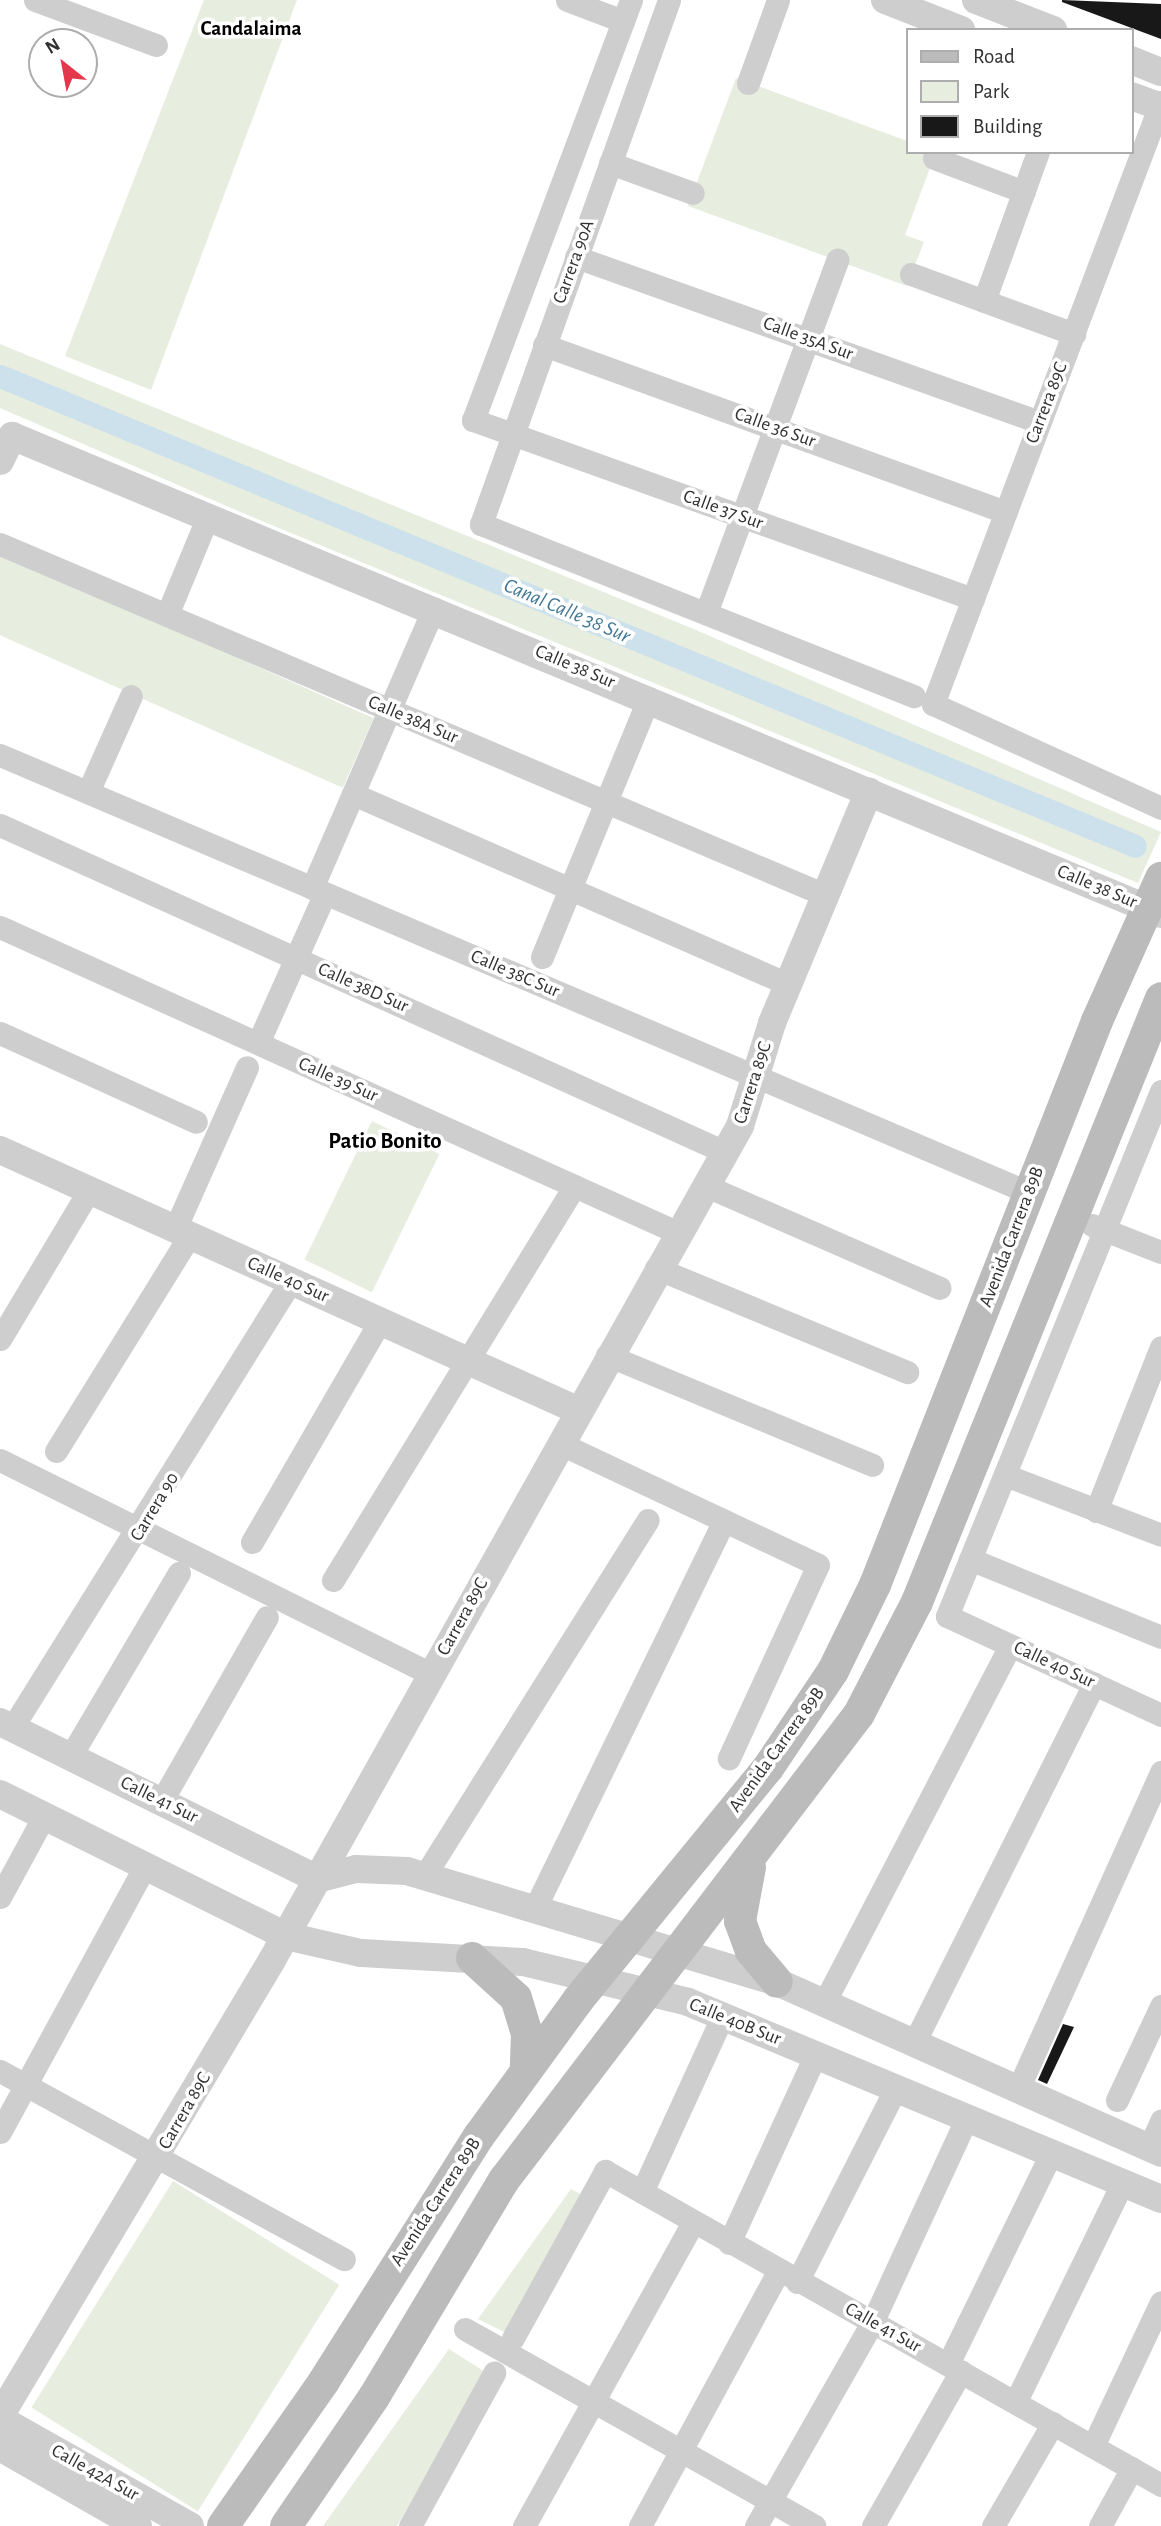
<!DOCTYPE html>
<style>
body{margin:0}
#map{position:relative;width:1161px;height:2526px;overflow:hidden;background:#fff;font-family:"Alegreya Sans",sans-serif}
div>[style]{position:absolute}
.green>*{inset:0;background:#e7eddf;transform-origin:0 0}
.canal>*{height:23px;margin:-11.5px;padding:0 11.5px;transform-origin:11.5px;border-radius:11.5px;background:#cce1ec}
.building>*{inset:0;background:#181818}
.minor>*{height:23px;margin:-11.5px;padding:0 11.5px;transform-origin:11.5px;border-radius:11.5px;background:#cecece}
.tertiary>*{height:28px;margin:-14px;padding:0 14px;transform-origin:14px;border-radius:14px;background:#cecece}
.secondary>*{height:32px;margin:-16px;padding:0 16px;transform-origin:16px;border-radius:16px;background:#bbb}
span{translate:-50% -50%;white-space:nowrap;text-align:center;line-height:1.15;-webkit-text-stroke:7px #fff;paint-order:stroke}
.street-label{font-size:19px;color:#313131}
.neighbourhood-label{font-size:21px;color:#000;font-weight:700}
.water-label{font-size:21px;color:#3f7693;font-style:italic}
.quarter-label{font-size:23px;color:#000;font-weight:700}
.legend{position:absolute;left:906px;top:28px;width:228px;height:126px;box-sizing:border-box;background:#fff;border:2px solid #adadad;margin:0;padding:9px 12px;list-style:none;font-size:21px;color:#313131}
.legend li{display:flex;align-items:center;gap:14px;height:35px}
.legend b{width:35px;border:2px solid #adadad}
.north{position:absolute;left:28px;top:28px;width:70px;height:70px;box-sizing:border-box;background:#fff;border:2px solid #adadad;border-radius:50%;rotate:329deg;font-size:19px;font-weight:700;line-height:28px;text-align:center;color:#313131}
.north::after{content:'';display:block;margin:auto;width:24px;height:32px;background:#e3374c;clip-path:polygon(50% 0,100% 100%,50% 72%,0 100%)}
</style>
<div id="map">
<div class="green">
<div style="clip-path:polygon(204px 0,297px 0,151px 390px,65px 356px)"></div>
<div style="clip-path:polygon(736px 78px,907px 141px,907px 152px,936px 152px,905px 235px,924px 242px,907px 286px,688px 206px)"></div>
<div style="clip-path:polygon(0 344px,696px 630px,1161px 832px,1138px 883px,245px 514px,0 408px)"></div>
<div style="left:0;top:552px;width:409px;height:76px;rotate:24deg"></div>
<div style="left:372px;top:1121px;width:75px;height:154px;rotate:26deg"></div>
<div style="left:173px;top:2181px;width:196px;height:267px;rotate:32deg"></div>
<div style="clip-path:polygon(571px 2189px,582px 2195px,506px 2333px,478px 2319px)"></div>
<div style="clip-path:polygon(449px 2349px,485px 2372px,397px 2526px,323px 2526px)"></div>
</div>
<div class="canal">
<div style="left:0;top:376px;width:1228px;rotate:22.49deg"></div>
</div>
<div class="building">
<div style="clip-path:polygon(1062px 0,1161px 4px,1161px 39px,1062px 2px)"></div>
<div style="clip-path:polygon(1063px 2024px,1074px 2027px,1047px 2084px,1038px 2080px)"></div>
</div>
<div class="minor">
<div style="left:35px;top:0;width:129px;rotate:20.4deg"></div>
<div style="left:567px;top:0;width:60px;rotate:20.6deg"></div>
<div style="left:631px;top:0;width:449px;rotate:110.6deg"></div>
<div style="left:473px;top:420px;width:531px;rotate:19.7deg"></div>
<div style="left:669px;top:0;width:557px;rotate:109.74deg"></div>
<div style="left:481px;top:524px;width:466px;rotate:21.7deg"></div>
<div style="left:748px;top:83px;width:88px;rotate:-70.1deg"></div>
<div style="left:1161px;top:102px;width:644px;rotate:110.74deg"></div>
<div style="left:933px;top:704px;width:251px;rotate:24.5deg"></div>
<div style="left:934px;top:158px;width:96px;rotate:20.7deg"></div>
<div style="left:610px;top:163px;width:88px;rotate:19.9deg"></div>
<div style="left:576px;top:257px;width:492px;rotate:19.6deg"></div>
<div style="left:911px;top:274px;width:174px;rotate:20.2deg"></div>
<div style="left:984px;top:301px;width:158px;rotate:-70.1deg"></div>
<div style="left:544px;top:345px;width:491px;rotate:19.9deg"></div>
<div style="left:0;top:544px;width:897px;rotate:23.05deg"></div>
<div style="left:706px;top:613px;width:377px;rotate:-69.6deg"></div>
<div style="left:167px;top:615px;width:107px;rotate:-67.5deg"></div>
<div style="left:0;top:755px;width:1119px;rotate:23.04deg"></div>
<div style="left:88px;top:792px;width:105px;rotate:-65.9deg"></div>
<div style="left:353px;top:794px;width:475px;rotate:23.6deg"></div>
<div style="left:0;top:825px;width:795px;rotate:24.28deg"></div>
<div style="left:312px;top:888px;width:305px;rotate:-66.5deg"></div>
<div style="left:0;top:927px;width:742px;rotate:24.28deg"></div>
<div style="left:542px;top:957px;width:280px;rotate:-67.6deg"></div>
<div style="left:0;top:1033px;width:215px;rotate:24.4deg"></div>
<div style="left:258px;top:1043px;width:164px;rotate:-65.9deg"></div>
<div style="left:1161px;top:1091px;width:567px;rotate:112.18deg"></div>
<div style="left:947px;top:1616px;width:236px;rotate:24.8deg"></div>
<div style="left:704px;top:1185px;width:257px;rotate:23.6deg"></div>
<div style="left:1092px;top:1225px;width:74px;rotate:21.4deg"></div>
<div style="left:175px;top:1229px;width:177px;rotate:-66deg"></div>
<div style="left:656px;top:1268px;width:272px;rotate:22.5deg"></div>
<div style="left:0;top:1339px;width:174px;rotate:-59.1deg"></div>
<div style="left:607px;top:1355px;width:287px;rotate:22.5deg"></div>
<div style="left:559px;top:1443px;width:286px;rotate:25.2deg"></div>
<div style="left:818px;top:1565px;width:213px;rotate:114.8deg"></div>
<div style="left:56px;top:1451px;width:254px;rotate:-58.2deg"></div>
<div style="left:0;top:1460px;width:481px;rotate:26.4deg"></div>
<div style="left:1005px;top:1475px;width:167px;rotate:21deg"></div>
<div style="left:1096px;top:1511px;width:176px;rotate:-68.4deg"></div>
<div style="left:252px;top:1542px;width:255px;rotate:-59.9deg"></div>
<div style="left:970px;top:1559px;width:206px;rotate:22.2deg"></div>
<div style="left:333px;top:1580px;width:462px;rotate:-58.5deg"></div>
<div style="left:12px;top:1728px;width:527px;rotate:-58.03deg"></div>
<div style="left:70px;top:1757px;width:214px;rotate:-59.4deg"></div>
<div style="left:161px;top:1802px;width:213px;rotate:-60.2deg"></div>
<div style="left:425px;top:1875px;width:419px;rotate:-57.9deg"></div>
<div style="left:0;top:1897px;width:92px;rotate:-61.5deg"></div>
<div style="left:535px;top:1908px;width:431px;rotate:-64deg"></div>
<div style="left:824px;top:2003px;width:403px;rotate:-62.5deg"></div>
<div style="left:914px;top:2043px;width:402px;rotate:-63.4deg"></div>
<div style="left:0;top:2071px;width:392px;rotate:28.7deg"></div>
<div style="left:1018px;top:2089px;width:348px;rotate:-65.7deg"></div>
<div style="left:1117px;top:2100px;width:104px;rotate:-64.9deg"></div>
<div style="left:0;top:2132px;width:303px;rotate:-61.4deg"></div>
<div style="left:1149px;top:2148px;width:30px;rotate:-66deg"></div>
<div style="left:642px;top:2192px;width:195px;rotate:-65.4deg"></div>
<div style="left:729px;top:2243px;width:208px;rotate:-65.3deg"></div>
<div style="left:797px;top:2282px;width:218px;rotate:-63deg"></div>
<div style="left:465px;top:2329px;width:401px;rotate:29.4deg"></div>
<div style="left:513px;top:2338px;width:191px;rotate:-61.1deg"></div>
<div style="left:605px;top:2171px;width:639px;rotate:29.46deg"></div>
<div style="left:948px;top:2364px;width:236px;rotate:-63.9deg"></div>
<div style="left:1016px;top:2401px;width:244px;rotate:-64deg"></div>
<div style="left:1093px;top:2446px;width:159px;rotate:-64.7deg"></div>
<div style="left:410px;top:2526px;width:175px;rotate:-61.2deg"></div>
<div style="left:524px;top:2526px;width:348px;rotate:-60.9deg"></div>
<div style="left:640px;top:2526px;width:289px;rotate:-61.5deg"></div>
<div style="left:756px;top:2526px;width:234px;rotate:-60.3deg"></div>
<div style="left:872px;top:2323px;width:227px;rotate:-65.2deg"></div>
<div style="left:873px;top:2526px;width:178px;rotate:-60.4deg"></div>
<div style="left:993px;top:2526px;width:119px;rotate:-59.8deg"></div>
<div style="left:1100px;top:2526px;width:66px;rotate:-61.1deg"></div>
</div>
<div class="tertiary">
<div style="left:885px;top:0;width:82px;rotate:21.5deg"></div>
<div style="left:976px;top:0;width:83px;rotate:21.3deg"></div>
<div style="left:1131px;top:60px;width:32px;rotate:22deg"></div>
<div style="left:1131px;top:96px;width:32px;rotate:20deg"></div>
<div style="left:0;top:461px;width:28px;rotate:-64deg"></div>
<div style="left:12px;top:436px;width:1244px;rotate:22.59deg"></div>
<div style="left:0;top:1150px;width:633px;rotate:24.26deg"></div>
<div style="left:0;top:1722px;width:354px;rotate:26.3deg"></div>
<div style="left:0;top:1794px;width:319px;rotate:26.4deg"></div>
<div style="left:286px;top:1936px;width:77px;rotate:12.8deg"></div>
<div style="left:361px;top:1953px;width:162px;rotate:3.2deg"></div>
<div style="left:523px;top:1962px;width:170px;rotate:13.6deg"></div>
<div style="left:688px;top:2002px;width:512px;rotate:22.61deg"></div>
<div style="left:317px;top:1879px;width:40px;rotate:-14.4deg"></div>
<div style="left:356px;top:1869px;width:51px;rotate:2.2deg"></div>
<div style="left:407px;top:1871px;width:386px;rotate:16.7deg"></div>
<div style="left:777px;top:1982px;width:420px;rotate:24deg"></div>
<div style="left:0;top:2416px;width:531px;rotate:-59.18deg"></div>
<div style="left:272px;top:1960px;width:956px;rotate:-60.7deg"></div>
<div style="left:740px;top:1126px;width:108px;rotate:-72.7deg"></div>
<div style="left:772px;top:1023px;width:251px;rotate:-67.3deg"></div>
<div style="left:0;top:2419px;width:218px;rotate:29.4deg"></div>
<div style="left:0;top:2447px;width:159px;rotate:29.8deg"></div>
</div>
<div class="secondary">
<div style="left:750px;top:1867px;width:55px;rotate:100.5deg"></div>
<div style="left:740px;top:1921px;width:32px;rotate:70deg"></div>
<div style="left:751px;top:1951px;width:40px;rotate:50deg"></div>
<div style="left:472px;top:1958px;width:59px;rotate:42.3deg"></div>
<div style="left:516px;top:1998px;width:37px;rotate:73deg"></div>
<div style="left:527px;top:2033px;width:38px;rotate:92deg"></div>
<div style="left:223px;top:2526px;width:177px;rotate:-55.1deg"></div>
<div style="left:324px;top:2381px;width:290px;rotate:-57.7deg"></div>
<div style="left:479px;top:2136px;width:168px;rotate:-53.9deg"></div>
<div style="left:578px;top:2000px;width:300px;rotate:-50.7deg"></div>
<div style="left:768px;top:1768px;width:117px;rotate:-56.2deg"></div>
<div style="left:833px;top:1671px;width:96px;rotate:-64deg"></div>
<div style="left:875px;top:1585px;width:606px;rotate:-68.51deg"></div>
<div style="left:1097px;top:1021px;width:157px;rotate:-65.9deg"></div>
<div style="left:286px;top:2526px;width:156px;rotate:-55.7deg"></div>
<div style="left:374px;top:2397px;width:253px;rotate:-59.1deg"></div>
<div style="left:504px;top:2180px;width:586px;rotate:-52.7deg"></div>
<div style="left:859px;top:1714px;width:126px;rotate:-62.6deg"></div>
<div style="left:917px;top:1602px;width:651px;rotate:-68deg"></div>
</div>
<div class="street-label">
<span style="left:574px;top:262px;rotate:-70deg">Carrera 90A</span>
<span style="left:808px;top:339px;rotate:20deg">Calle 35A Sur</span>
<span style="left:1047px;top:403px;rotate:-69deg">Carrera 89C</span>
<span style="left:775px;top:428px;rotate:20deg">Calle 36 Sur</span>
<span style="left:723px;top:510px;rotate:20deg">Calle 37 Sur</span>
<span style="left:575px;top:667px;rotate:23deg">Calle 38 Sur</span>
<span style="left:413px;top:720px;rotate:23deg">Calle 38A Sur</span>
<span style="left:1097px;top:887px;rotate:23deg">Calle 38 Sur</span>
<span style="left:515px;top:974px;rotate:23deg">Calle 38C Sur</span>
<span style="left:363px;top:988px;rotate:24deg">Calle 38D Sur</span>
<span style="left:338px;top:1080px;rotate:24deg">Calle 39 Sur</span>
<span style="left:753px;top:1083px;rotate:-72deg">Carrera 89C</span>
<span style="left:1012px;top:1237px;rotate:-69deg">Avenida Carrera 89B</span>
<span style="left:288px;top:1280px;rotate:24deg">Calle 40 Sur</span>
<span style="left:155px;top:1507px;rotate:-59deg">Carrera 90</span>
<span style="left:463px;top:1617px;rotate:-61deg">Carrera 89C</span>
<span style="left:1054px;top:1665px;rotate:25deg">Calle 40 Sur</span>
<span style="left:777px;top:1750px;rotate:-54deg">Avenida Carrera 89B</span>
<span style="left:159px;top:1800px;rotate:26deg">Calle 41 Sur</span>
<span style="left:735px;top:2022px;rotate:22deg">Calle 40B Sur</span>
<span style="left:185px;top:2111px;rotate:-60deg">Carrera 89C</span>
<span style="left:436px;top:2202px;rotate:-57deg">Avenida Carrera 89B</span>
<span style="left:883px;top:2328px;rotate:29deg">Calle 41 Sur</span>
<span style="left:95px;top:2473px;rotate:29deg">Calle 42A Sur</span>
</div>
<div class="neighbourhood-label">
<span style="left:251px;top:29px">Candalaima</span>
</div>
<div class="water-label">
<span style="left:567px;top:611px;rotate:23deg">Canal Calle 38 Sur</span>
</div>
<div class="quarter-label">
<span style="left:385px;top:1142px">Patio Bonito</span>
</div>
<ul class="legend">
<li><b style="height:9px;background:#bbb"></b>Road</li>
<li><b style="height:19px;background:#e7eddf"></b>Park</li>
<li><b style="height:19px;background:#181818"></b>Building</li>
</ul>
<div class="north">N</div>
</div>
